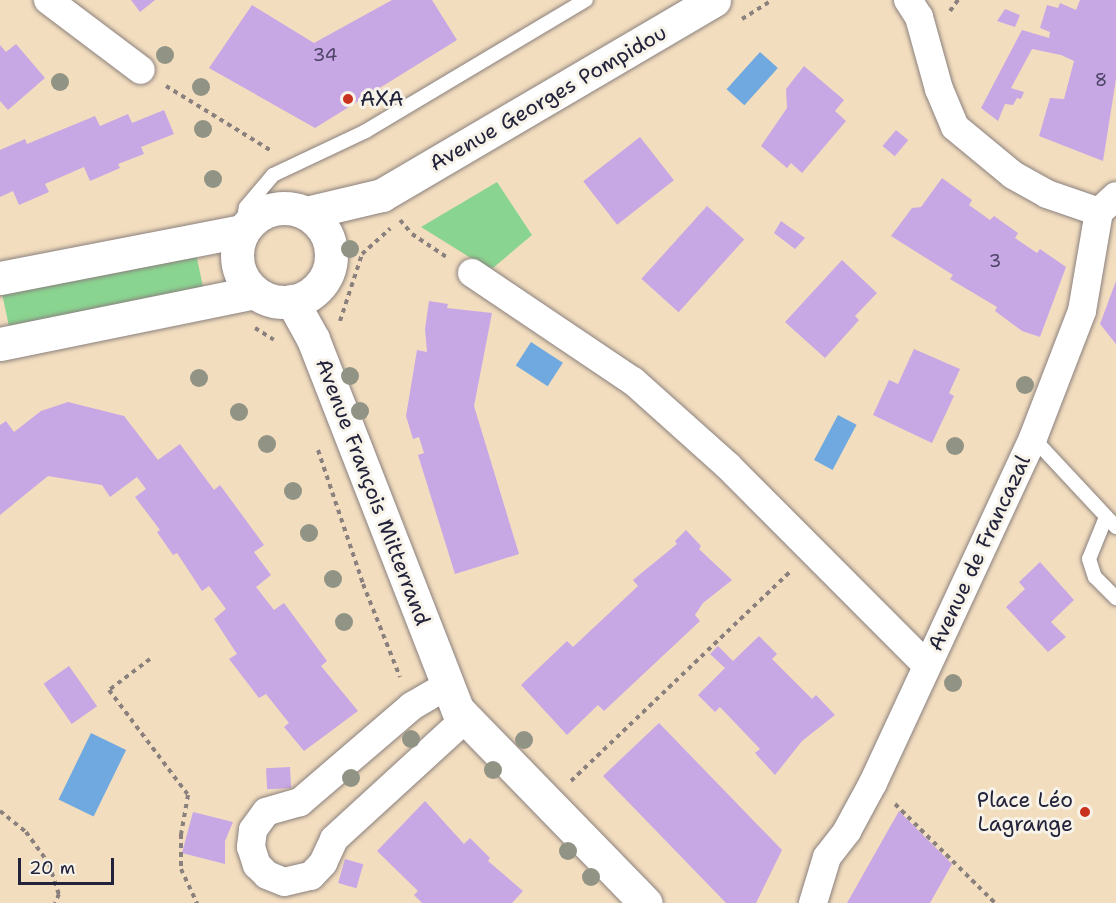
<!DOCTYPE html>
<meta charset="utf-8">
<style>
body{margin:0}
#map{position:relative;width:1116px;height:903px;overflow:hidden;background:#f3ddbf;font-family:"Shantell Sans",sans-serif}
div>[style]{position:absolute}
.green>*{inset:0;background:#8ad491;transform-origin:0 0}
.water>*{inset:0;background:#6fa9df;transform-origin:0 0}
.building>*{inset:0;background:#c8a7e5;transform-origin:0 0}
.path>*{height:4px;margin-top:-2px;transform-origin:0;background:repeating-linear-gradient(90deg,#8a807d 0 4.5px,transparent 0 9px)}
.roads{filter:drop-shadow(0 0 2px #8a807d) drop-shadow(0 0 2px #8a807d)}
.service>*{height:14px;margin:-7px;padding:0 7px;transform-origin:7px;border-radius:7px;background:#fff}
.minor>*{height:28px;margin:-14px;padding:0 14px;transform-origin:14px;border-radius:14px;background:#fff}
.tertiary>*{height:33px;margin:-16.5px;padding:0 16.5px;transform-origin:16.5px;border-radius:16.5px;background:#fff}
.secondary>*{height:33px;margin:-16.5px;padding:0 16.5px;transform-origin:16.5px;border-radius:16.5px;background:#fff}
.secondary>.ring{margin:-16.5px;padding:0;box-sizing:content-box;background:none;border:33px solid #fff;border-radius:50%}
.trees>*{width:18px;height:18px;margin:-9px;border-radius:50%;background:#919385}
.dots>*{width:16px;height:16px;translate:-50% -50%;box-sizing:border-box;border:3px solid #f7f3e8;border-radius:50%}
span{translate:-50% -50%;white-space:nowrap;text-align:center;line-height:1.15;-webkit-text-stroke:6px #f7f3e8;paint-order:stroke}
.number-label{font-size:18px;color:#4c4366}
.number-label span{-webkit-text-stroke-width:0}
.street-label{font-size:21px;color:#22223b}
.poi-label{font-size:21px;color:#22223b}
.left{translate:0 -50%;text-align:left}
.right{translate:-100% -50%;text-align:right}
.scale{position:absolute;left:18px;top:858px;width:96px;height:27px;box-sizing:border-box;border:3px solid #22223b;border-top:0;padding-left:8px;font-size:18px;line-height:21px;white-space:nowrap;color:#22223b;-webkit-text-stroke:4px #f7f3e8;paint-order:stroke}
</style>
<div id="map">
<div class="green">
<div style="clip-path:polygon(497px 182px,532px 235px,493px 268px,482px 265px,421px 227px)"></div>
<div style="left:195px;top:249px;width:40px;height:198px;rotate:78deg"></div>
</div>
<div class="water">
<div style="left:760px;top:52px;width:24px;height:50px;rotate:42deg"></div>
<div style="left:531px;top:342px;width:38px;height:28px;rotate:33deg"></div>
<div style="left:838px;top:415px;width:21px;height:51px;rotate:28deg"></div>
<div style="left:91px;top:733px;width:39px;height:74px;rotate:26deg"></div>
</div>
<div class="building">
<div style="clip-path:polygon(131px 0,155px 0,140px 12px)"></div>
<div style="clip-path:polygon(392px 0,432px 0,457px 40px,315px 128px,209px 68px,252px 5px,314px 43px)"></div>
<div style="clip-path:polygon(1080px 0,1116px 0,1116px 79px,1103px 161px,1039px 136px,1050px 98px,1064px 99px,1074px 61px,1061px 55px,1032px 49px,1011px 88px,1024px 92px,1021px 99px,1017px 98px,1013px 105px,1005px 104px,998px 121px,981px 108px,1022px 30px,1049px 38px,1050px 32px,1040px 28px,1047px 5px,1058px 8px,1060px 3px,1076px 10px)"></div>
<div style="clip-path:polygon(1005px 9px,1020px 15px,1015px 27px,997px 21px)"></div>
<div style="clip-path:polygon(16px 44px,45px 78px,8px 110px,0 101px,0 45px,6px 52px)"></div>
<div style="clip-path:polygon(804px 66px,844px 100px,835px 111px,846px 121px,802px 173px,791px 163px,787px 168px,761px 146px,787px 108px,786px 89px)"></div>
<div style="clip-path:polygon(164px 110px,174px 134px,141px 147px,144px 154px,118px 164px,120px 168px,90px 181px,84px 167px,45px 184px,49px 192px,19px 205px,13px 191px,0 197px,0 150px,25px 139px,27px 144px,95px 116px,100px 126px,128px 114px,132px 123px)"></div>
<div style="left:896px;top:130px;width:16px;height:21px;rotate:40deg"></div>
<div style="left:640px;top:137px;width:55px;height:72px;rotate:52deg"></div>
<div style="clip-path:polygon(942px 178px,972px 200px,969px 205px,990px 220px,994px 216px,1018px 233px,1015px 238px,1037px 253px,1040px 249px,1066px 267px,1040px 337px,1022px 331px,995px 311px,997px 307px,950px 279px,953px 275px,891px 236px,912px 208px,921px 207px)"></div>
<div style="left:707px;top:206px;width:50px;height:98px;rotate:42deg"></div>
<div style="clip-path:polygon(781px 221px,805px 238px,795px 249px,774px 233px)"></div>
<div style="clip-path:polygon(842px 260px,877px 293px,855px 316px,859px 320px,825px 358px,785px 322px)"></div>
<div style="clip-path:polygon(1116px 281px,1116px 344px,1100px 324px)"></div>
<div style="clip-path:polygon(429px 301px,448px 304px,447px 308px,492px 313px,474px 406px,519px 554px,455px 574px,418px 455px,424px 453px,419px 437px,413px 439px,406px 416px,417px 350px,427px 352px,425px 329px)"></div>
<div style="clip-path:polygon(914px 349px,960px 369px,949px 393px,954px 396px,932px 443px,873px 415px,889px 380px,898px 384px)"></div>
<div style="clip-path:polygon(68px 402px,124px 416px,158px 460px,180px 444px,214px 490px,220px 485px,264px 545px,254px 552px,271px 575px,256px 587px,274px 610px,284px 603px,327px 661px,321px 666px,358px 711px,304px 751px,284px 727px,289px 723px,266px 694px,259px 698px,229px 659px,237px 654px,214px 619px,226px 609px,209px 586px,202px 591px,177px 553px,173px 555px,157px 532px,160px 530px,135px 497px,146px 489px,137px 477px,110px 497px,102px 485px,48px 476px,0 515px,0 425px,6px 421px,14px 432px,41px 411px)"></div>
<div style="clip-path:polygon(686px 530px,701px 546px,699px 549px,732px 580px,703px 603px,695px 615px,700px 621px,604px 711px,598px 705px,567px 735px,521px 685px,567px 641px,573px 647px,638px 586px,633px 580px,677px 544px,675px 541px)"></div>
<div style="clip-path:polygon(1040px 562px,1074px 600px,1051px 622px,1066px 637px,1048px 652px,1006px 607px,1025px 589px,1019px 582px)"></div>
<div style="clip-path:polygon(759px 636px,777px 654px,772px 659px,812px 699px,816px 695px,835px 715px,802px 741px,775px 775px,755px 753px,760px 749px,720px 707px,715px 712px,698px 695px,725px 668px,710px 654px,718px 646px,733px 661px)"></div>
<div style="left:69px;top:666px;width:49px;height:31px;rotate:55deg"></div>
<div style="clip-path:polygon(659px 723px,782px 850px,756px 903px,726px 903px,603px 776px)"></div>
<div style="left:290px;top:767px;width:21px;height:24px;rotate:87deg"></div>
<div style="clip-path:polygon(425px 801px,464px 844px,470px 838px,490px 858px,488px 861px,523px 891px,512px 903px,422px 903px,414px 895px,418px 891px,377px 851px)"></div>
<div style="clip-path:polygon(899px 811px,952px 864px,930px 903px,847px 903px)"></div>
<div style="clip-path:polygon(193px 812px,233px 822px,225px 841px,225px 864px,182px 853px)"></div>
<div style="left:345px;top:859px;width:19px;height:25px;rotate:16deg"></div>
</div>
<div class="path">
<div style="left:950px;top:11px;width:14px;rotate:-54deg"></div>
<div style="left:742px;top:19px;width:36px;rotate:-32deg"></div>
<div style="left:166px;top:86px;width:122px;rotate:31.6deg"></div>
<div style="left:400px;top:220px;width:18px;rotate:49deg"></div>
<div style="left:412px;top:234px;width:43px;rotate:33.7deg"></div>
<div style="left:340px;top:321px;width:71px;rotate:-71.8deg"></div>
<div style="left:362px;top:254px;width:38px;rotate:-42deg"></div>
<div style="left:255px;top:328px;width:22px;rotate:32deg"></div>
<div style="left:318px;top:450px;width:141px;rotate:71.4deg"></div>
<div style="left:363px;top:584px;width:100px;rotate:68.3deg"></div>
<div style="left:150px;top:659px;width:51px;rotate:142.9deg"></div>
<div style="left:109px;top:690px;width:131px;rotate:53deg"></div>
<div style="left:188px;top:795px;width:40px;rotate:100deg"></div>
<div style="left:181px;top:834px;width:35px;rotate:90deg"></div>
<div style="left:181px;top:869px;width:38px;rotate:65deg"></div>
<div style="left:571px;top:781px;width:304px;rotate:-43.7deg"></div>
<div style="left:895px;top:804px;width:141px;rotate:44.7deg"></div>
<div style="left:0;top:811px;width:33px;rotate:39deg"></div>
<div style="left:26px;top:832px;width:39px;rotate:54deg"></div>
<div style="left:49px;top:864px;width:32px;rotate:72deg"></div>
<div style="left:59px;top:894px;width:10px;rotate:114deg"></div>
</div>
<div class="roads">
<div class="service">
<div style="left:242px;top:231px;width:24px;rotate:-81deg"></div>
<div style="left:246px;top:207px;width:42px;rotate:-49.8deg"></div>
<div style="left:273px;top:175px;width:103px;rotate:-25.3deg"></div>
<div style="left:366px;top:131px;width:256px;rotate:-30.8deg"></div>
<div style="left:1033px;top:438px;width:122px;rotate:47deg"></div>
<div style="left:1106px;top:517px;width:45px;rotate:112deg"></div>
<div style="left:1089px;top:559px;width:19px;rotate:72deg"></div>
<div style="left:1095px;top:577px;width:30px;rotate:45deg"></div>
</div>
<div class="minor">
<div style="left:48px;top:0;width:116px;rotate:37deg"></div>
<div style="left:908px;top:0;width:20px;rotate:57deg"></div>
<div style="left:919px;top:17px;width:75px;rotate:74.5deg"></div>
<div style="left:939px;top:89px;width:41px;rotate:67.2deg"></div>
<div style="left:955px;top:127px;width:75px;rotate:39.6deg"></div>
<div style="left:1013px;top:175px;width:39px;rotate:29deg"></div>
<div style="left:1047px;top:194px;width:55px;rotate:19.1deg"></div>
<div style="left:472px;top:273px;width:194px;rotate:33.9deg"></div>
<div style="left:633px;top:381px;width:127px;rotate:41.8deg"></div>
<div style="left:728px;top:466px;width:281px;rotate:45.1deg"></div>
<div style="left:448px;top:685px;width:42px;rotate:149.7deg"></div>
<div style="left:412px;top:706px;width:148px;rotate:139.4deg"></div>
<div style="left:300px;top:802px;width:35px;rotate:164deg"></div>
<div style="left:266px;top:812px;width:22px;rotate:126deg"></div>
<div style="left:253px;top:830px;width:17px;rotate:97deg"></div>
<div style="left:251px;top:847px;width:19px;rotate:72deg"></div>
<div style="left:257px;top:865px;width:14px;rotate:45deg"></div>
<div style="left:267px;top:875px;width:18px;rotate:22deg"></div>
<div style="left:284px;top:882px;width:28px;rotate:-13deg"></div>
<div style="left:311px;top:876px;width:18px;rotate:-47deg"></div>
<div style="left:323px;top:863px;width:26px;rotate:-65deg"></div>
<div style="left:334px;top:839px;width:179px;rotate:-42.5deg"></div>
<div style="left:813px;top:903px;width:48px;rotate:-73.1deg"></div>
<div style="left:827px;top:857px;width:33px;rotate:-52deg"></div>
<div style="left:847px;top:831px;width:55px;rotate:-61.6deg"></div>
<div style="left:873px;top:783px;width:380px;rotate:-65.1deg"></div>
<div style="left:1033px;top:438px;width:136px;rotate:-68.9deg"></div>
<div style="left:1082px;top:311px;width:100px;rotate:-80.3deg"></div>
<div style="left:1099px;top:212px;width:23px;rotate:-43deg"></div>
</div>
<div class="tertiary">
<div style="left:292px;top:301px;width:43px;rotate:61.1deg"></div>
<div style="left:313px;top:339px;width:398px;rotate:68.7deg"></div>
<div style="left:458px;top:710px;width:269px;rotate:45.8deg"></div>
</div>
<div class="secondary">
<div class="ring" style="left:237px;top:208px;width:61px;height:61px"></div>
<div style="left:306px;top:213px;width:78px;rotate:-13.3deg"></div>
<div style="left:382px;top:195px;width:385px;rotate:-30.4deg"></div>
<div style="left:0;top:278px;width:247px;rotate:-11deg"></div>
<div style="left:0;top:344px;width:260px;rotate:-11.5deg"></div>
</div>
</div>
<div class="trees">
<div style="left:165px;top:55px"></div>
<div style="left:60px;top:82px"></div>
<div style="left:201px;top:87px"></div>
<div style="left:203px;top:129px"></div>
<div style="left:213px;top:179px"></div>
<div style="left:350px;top:249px"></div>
<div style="left:350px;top:376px"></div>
<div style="left:199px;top:378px"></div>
<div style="left:1025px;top:385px"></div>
<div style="left:360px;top:411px"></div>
<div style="left:239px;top:412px"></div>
<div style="left:267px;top:444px"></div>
<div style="left:955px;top:446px"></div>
<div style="left:293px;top:491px"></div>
<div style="left:309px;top:533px"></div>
<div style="left:333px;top:579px"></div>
<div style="left:344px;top:622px"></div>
<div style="left:953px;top:683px"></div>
<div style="left:411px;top:739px"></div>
<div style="left:524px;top:740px"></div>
<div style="left:493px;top:770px"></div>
<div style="left:351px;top:778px"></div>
<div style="left:568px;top:851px"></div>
<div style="left:591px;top:877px"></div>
</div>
<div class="dots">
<div style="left:348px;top:99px;background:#c8321e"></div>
<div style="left:1085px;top:812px;background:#c8321e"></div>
</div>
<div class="number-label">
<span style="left:325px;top:55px">34</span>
<span style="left:1101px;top:80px">8</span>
<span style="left:995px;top:261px">3</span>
</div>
<div class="street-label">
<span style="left:548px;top:98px;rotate:-30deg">Avenue Georges Pompidou</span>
<span style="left:373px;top:492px;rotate:69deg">Avenue François Mitterrand</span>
<span style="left:979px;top:553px;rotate:-65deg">Avenue de Francazal</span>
</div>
<div class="poi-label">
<span class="left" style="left:360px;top:99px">AXA</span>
<span class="right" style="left:1073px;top:812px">Place Léo<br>Lagrange</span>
</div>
<div class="scale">20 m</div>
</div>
